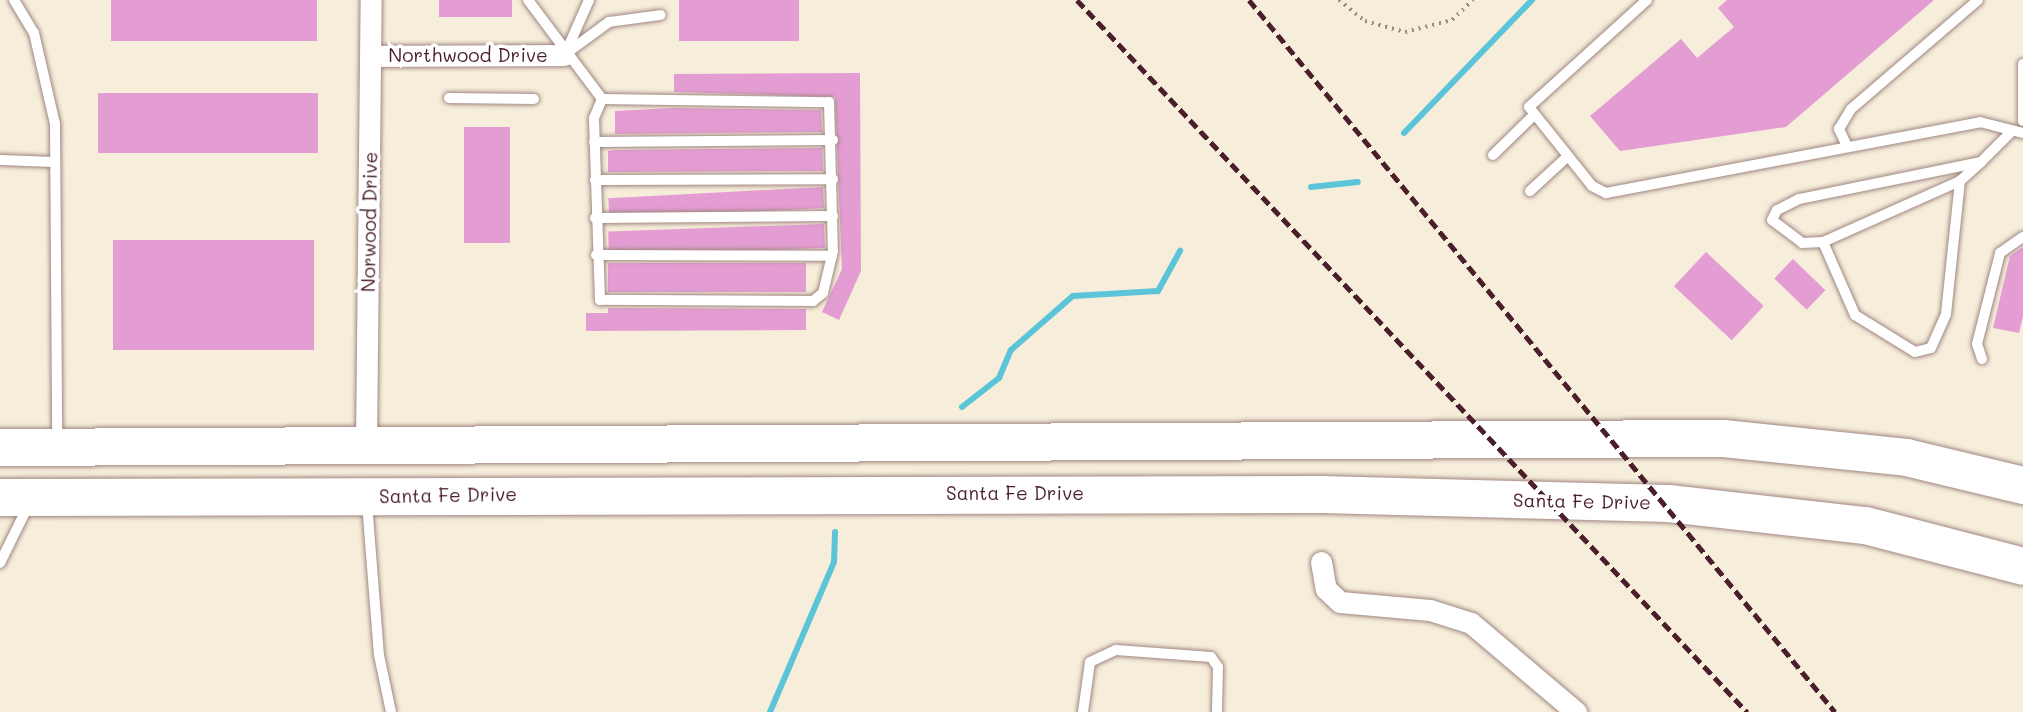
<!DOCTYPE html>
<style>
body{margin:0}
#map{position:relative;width:2023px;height:712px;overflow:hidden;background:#f6edda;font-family:Mali,sans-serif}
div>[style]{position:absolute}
.stream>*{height:6px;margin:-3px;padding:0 3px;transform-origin:3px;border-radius:3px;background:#5cc4d8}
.building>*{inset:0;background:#e49dd3;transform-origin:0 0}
.path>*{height:3.5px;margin-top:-1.75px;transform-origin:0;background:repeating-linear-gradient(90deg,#a08682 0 2px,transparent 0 7px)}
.roads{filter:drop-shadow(0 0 2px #a08682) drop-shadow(0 0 2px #a08682)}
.service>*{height:10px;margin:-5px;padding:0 5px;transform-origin:5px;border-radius:5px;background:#fff}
.minor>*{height:21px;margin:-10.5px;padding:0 10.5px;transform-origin:10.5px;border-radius:10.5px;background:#fff}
.trunk>*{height:37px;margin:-18.5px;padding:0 18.5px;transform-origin:18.5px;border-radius:18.5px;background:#fff}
.rail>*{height:5px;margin-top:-2.5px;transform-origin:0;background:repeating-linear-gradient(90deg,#4a1f2b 0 10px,transparent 0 15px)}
span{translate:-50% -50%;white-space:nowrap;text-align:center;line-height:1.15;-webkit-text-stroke:7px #fff;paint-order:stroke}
.street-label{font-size:19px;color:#4a1f2b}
</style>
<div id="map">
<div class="stream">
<div style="left:1404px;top:133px;width:185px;rotate:-46.1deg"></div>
<div style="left:1311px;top:187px;width:47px;rotate:-6.1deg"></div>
<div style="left:962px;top:407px;width:47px;rotate:-38.1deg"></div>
<div style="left:999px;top:378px;width:30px;rotate:-67deg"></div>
<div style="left:1011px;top:350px;width:82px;rotate:-41.1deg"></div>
<div style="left:1073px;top:296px;width:85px;rotate:-3.4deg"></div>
<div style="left:1158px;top:291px;width:46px;rotate:-61.2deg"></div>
<div style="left:770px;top:712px;width:163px;rotate:-66.9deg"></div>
<div style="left:834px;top:562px;width:30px;rotate:-88deg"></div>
</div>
<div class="building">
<div style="left:111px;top:0;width:206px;height:41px"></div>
<div style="left:439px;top:0;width:73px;height:17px"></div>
<div style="left:679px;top:0;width:120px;height:41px"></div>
<div style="clip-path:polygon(1727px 0,1934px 0,1786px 127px,1620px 151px,1590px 116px,1681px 39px,1697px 58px,1734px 27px,1718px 8px)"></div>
<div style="clip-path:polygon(860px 73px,861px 271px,839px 320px,822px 312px,842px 269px,835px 97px,674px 92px,674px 74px)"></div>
<div style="left:98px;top:93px;width:220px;height:60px"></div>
<div style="clip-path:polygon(674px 108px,821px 110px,822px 132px,615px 134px,615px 111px)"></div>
<div style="left:464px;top:127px;width:46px;height:116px"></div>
<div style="clip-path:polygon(822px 148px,823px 171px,608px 172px,608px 151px,615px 150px)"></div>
<div style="left:823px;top:187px;width:21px;height:215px;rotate:87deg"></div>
<div style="left:824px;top:224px;width:24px;height:216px;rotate:88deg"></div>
<div style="left:113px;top:240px;width:201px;height:110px"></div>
<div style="clip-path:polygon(2023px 247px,2023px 316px,2019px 333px,1993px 328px,2010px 256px)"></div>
<div style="left:1706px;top:252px;width:79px;height:47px;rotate:43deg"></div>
<div style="left:1793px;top:259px;width:45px;height:27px;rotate:44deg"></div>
<div style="left:608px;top:263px;width:198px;height:29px"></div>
<div style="clip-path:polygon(608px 308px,806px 309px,806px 330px,586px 331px,586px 313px,608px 313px)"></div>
</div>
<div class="path">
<div style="left:1339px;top:0;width:33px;rotate:39deg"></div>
<div style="left:1365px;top:21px;width:41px;rotate:15.4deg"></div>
<div style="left:1405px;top:32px;width:49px;rotate:-14.3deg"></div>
<div style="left:1452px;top:20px;width:29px;rotate:-44deg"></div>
</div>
<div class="roads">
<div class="service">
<div style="left:14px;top:0;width:39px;rotate:59deg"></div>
<div style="left:34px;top:33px;width:93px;rotate:77deg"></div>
<div style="left:55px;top:124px;width:317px;rotate:89.6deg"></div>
<div style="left:528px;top:0;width:124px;rotate:53.2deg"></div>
<div style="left:602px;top:99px;width:227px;rotate:0.8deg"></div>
<div style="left:829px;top:102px;width:149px;rotate:88.5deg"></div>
<div style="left:833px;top:251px;width:43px;rotate:103.4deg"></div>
<div style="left:823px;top:293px;width:13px;rotate:141deg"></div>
<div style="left:813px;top:301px;width:213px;rotate:-179.7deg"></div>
<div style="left:600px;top:300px;width:182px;rotate:-91.9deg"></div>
<div style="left:594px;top:118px;width:21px;rotate:-67deg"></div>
<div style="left:1647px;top:0;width:159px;rotate:137.8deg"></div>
<div style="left:1529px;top:107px;width:101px;rotate:51.4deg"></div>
<div style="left:1592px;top:186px;width:16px;rotate:27deg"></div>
<div style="left:1606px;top:193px;width:381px;rotate:-10.7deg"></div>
<div style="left:1980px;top:122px;width:44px;rotate:14.3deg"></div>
<div style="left:566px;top:52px;width:57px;rotate:-66.1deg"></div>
<div style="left:564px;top:55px;width:56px;rotate:-36.3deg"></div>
<div style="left:609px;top:22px;width:52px;rotate:-7.7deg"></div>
<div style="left:2023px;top:64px;width:57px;rotate:90deg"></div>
<div style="left:449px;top:98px;width:85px;rotate:0.7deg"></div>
<div style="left:594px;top:142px;width:239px;rotate:-0.5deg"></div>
<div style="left:1846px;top:144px;width:17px;rotate:-115deg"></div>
<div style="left:1839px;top:129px;width:23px;rotate:-59deg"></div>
<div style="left:1851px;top:109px;width:167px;rotate:-40.6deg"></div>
<div style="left:1493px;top:155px;width:56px;rotate:-44.3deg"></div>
<div style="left:0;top:160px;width:55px;rotate:2.1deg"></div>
<div style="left:1981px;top:162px;width:186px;rotate:168.5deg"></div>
<div style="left:1799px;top:199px;width:25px;rotate:153deg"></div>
<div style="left:1777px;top:210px;width:11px;rotate:117deg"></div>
<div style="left:1772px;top:220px;width:38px;rotate:37deg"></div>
<div style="left:1802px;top:243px;width:21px;rotate:-3deg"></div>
<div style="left:1823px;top:242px;width:150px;rotate:-24deg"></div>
<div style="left:1960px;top:181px;width:28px;rotate:-42deg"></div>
<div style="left:1981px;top:162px;width:41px;rotate:-45deg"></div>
<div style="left:595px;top:180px;width:238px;rotate:-0.2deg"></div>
<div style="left:1530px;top:191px;width:50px;rotate:-42.6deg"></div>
<div style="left:595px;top:218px;width:238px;rotate:-0.5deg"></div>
<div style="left:1823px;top:242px;width:80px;rotate:66.3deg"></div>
<div style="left:1855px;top:315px;width:70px;rotate:31.7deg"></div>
<div style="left:1915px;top:352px;width:16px;rotate:-14deg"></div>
<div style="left:1931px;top:348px;width:37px;rotate:-66deg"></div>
<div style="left:1946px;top:314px;width:134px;rotate:-84deg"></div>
<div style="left:596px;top:255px;width:236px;rotate:0.2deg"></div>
<div style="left:1982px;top:359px;width:16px;rotate:-108deg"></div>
<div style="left:1977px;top:344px;width:94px;rotate:-75.8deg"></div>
<div style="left:2000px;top:253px;width:28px;rotate:-35deg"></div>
<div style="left:367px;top:503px;width:152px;rotate:85.5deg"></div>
<div style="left:379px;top:655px;width:58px;rotate:78.1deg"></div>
<div style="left:0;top:563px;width:68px;rotate:-63.8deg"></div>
<div style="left:1083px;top:712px;width:50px;rotate:-82deg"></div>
<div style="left:1090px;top:662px;width:29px;rotate:-25deg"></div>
<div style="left:1116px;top:650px;width:95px;rotate:4.2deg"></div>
<div style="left:1211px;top:657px;width:12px;rotate:55deg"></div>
<div style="left:1218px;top:667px;width:45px;rotate:91.3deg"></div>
</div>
<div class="minor">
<div style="left:371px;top:56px;width:193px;rotate:-0.3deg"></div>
<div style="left:366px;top:444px;width:444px;rotate:-89.4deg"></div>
<div style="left:1321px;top:562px;width:27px;rotate:80deg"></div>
<div style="left:1326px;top:589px;width:19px;rotate:43deg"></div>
<div style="left:1340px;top:602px;width:90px;rotate:5.1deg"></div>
<div style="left:1430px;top:610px;width:43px;rotate:17.6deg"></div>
<div style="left:1471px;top:623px;width:138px;rotate:40.3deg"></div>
</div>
<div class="trunk">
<div style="left:0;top:447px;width:1723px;rotate:-0.3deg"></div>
<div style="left:1723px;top:438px;width:184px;rotate:5.9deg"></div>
<div style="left:1906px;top:457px;width:120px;rotate:13.5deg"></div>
<div style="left:0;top:497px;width:1321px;rotate:-0.13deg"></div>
<div style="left:1321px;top:494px;width:347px;rotate:1.5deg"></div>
<div style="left:1668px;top:503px;width:198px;rotate:6.4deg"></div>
<div style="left:1865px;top:525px;width:163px;rotate:14.5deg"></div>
</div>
</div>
<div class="rail">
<div style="left:1077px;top:0;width:978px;rotate:46.74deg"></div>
<div style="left:1249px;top:0;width:922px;rotate:50.54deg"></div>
</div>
<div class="street-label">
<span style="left:468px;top:55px">Northwood Drive</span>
<span style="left:369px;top:222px;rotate:-89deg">Norwood Drive</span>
<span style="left:1015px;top:493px">Santa Fe Drive</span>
<span style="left:448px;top:495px;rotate:-1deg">Santa Fe Drive</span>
<span style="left:1582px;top:501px;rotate:1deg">Santa Fe Drive</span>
</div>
</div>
